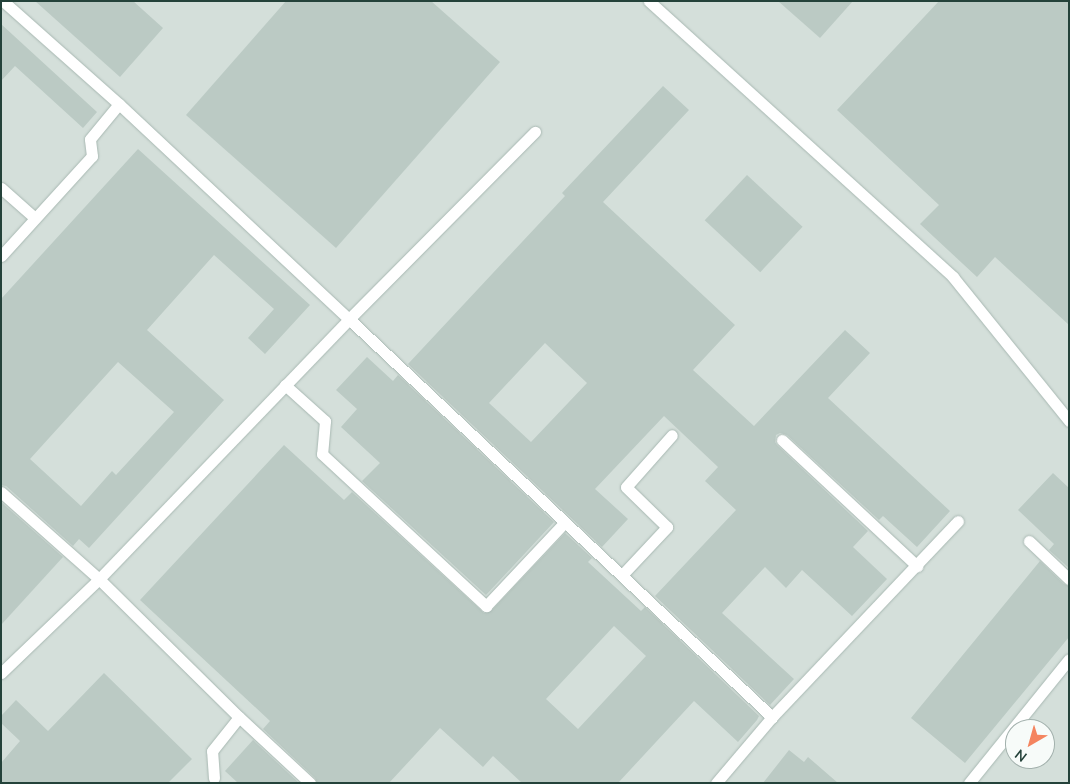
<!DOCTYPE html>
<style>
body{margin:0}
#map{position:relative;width:1070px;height:784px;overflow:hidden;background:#e6efeb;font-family:"Nunito Sans",sans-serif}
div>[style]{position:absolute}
.built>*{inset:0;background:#d4dfda}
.building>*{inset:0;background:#bbcac4;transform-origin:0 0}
.roads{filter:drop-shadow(0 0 1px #a8b8b2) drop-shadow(0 0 1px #a8b8b2)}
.lane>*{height:11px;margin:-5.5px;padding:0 5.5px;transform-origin:5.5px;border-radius:5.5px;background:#fff}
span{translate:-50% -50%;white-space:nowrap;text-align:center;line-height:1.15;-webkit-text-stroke:5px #f7fbf9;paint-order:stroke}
.frame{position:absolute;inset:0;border:2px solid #24423a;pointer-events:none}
.north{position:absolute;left:1005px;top:719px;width:50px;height:50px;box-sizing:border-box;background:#f7fbf9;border:1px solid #a3b1ad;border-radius:50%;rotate:218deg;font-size:14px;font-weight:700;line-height:20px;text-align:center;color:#24423a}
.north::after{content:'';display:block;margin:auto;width:18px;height:22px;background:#f4845f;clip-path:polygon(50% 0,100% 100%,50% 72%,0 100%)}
</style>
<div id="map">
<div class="built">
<div style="clip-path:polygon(evenodd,1px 1px,1069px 1px,1069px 783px,1px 783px,1px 1px,1015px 729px,1045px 729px,1045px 759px,1015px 759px,1015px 729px)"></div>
</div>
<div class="building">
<div style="clip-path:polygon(35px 1px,133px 1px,163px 28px,120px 77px)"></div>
<div style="clip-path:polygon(286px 1px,431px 1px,500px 62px,336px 248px,186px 115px)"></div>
<div style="clip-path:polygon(778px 1px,853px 1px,820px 38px)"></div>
<div style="clip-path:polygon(939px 1px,1069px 1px,1069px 325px,995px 257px,977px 277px,920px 224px,939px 205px,837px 110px)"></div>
<div style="clip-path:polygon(1px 24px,97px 112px,83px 128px,15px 66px,1px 81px)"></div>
<div style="clip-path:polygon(evenodd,663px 86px,689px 110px,603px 202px,735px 325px,693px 370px,754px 426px,845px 330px,870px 353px,828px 398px,950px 511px,917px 547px,883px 516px,879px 520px,787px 435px,780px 433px,776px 435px,775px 442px,777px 445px,868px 531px,853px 547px,887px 579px,852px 616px,802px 570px,786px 588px,765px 567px,722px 613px,794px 679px,770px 705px,655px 596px,736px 510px,705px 481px,718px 467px,664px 416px,595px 489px,628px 519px,602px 547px,408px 364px,565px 196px,562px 193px,663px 86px,545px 343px,587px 383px,531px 442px,489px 403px,545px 343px)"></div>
<div style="clip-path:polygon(evenodd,138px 149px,310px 305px,265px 354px,248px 338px,274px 309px,214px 255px,147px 330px,224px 400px,89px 548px,79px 539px,73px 546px,6px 486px,1px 485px,1px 299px,138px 149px,118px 362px,174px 412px,116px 475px,112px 471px,81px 506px,30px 459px,118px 362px)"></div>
<div style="left:747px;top:175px;width:76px;height:62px;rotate:43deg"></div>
<div style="clip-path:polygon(367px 357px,393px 381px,398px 375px,554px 522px,486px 595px,362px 481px,380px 463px,341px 427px,357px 409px,336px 390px)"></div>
<div style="clip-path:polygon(evenodd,284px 445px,344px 500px,352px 492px,484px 613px,491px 611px,565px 533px,592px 558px,588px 562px,641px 611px,645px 607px,759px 716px,757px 720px,738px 742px,694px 701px,618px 783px,522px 783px,493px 756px,483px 767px,440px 728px,389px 783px,317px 783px,315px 778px,263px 729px,270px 721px,140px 600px,284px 445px,614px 626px,646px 656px,578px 729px,546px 699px,614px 626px)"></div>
<div style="clip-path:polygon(1053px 473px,1069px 488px,1069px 568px,1049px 550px,1054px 544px,1018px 510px)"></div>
<div style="clip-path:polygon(1px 502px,63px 557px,1px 625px)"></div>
<div style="clip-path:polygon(1040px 561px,1064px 584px,1069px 586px,1069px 637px,965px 763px,911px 718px)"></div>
<div style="clip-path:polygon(104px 673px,192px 759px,168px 783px,1px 783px,1px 763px,20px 741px,1px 723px,1px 716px,16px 700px,48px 731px)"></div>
<div style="clip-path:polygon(253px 740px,299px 783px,238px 783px,225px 771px)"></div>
<div style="clip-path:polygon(789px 750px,804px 762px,808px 757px,838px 783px,763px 783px)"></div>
</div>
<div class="roads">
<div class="lane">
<div style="left:3px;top:1px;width:155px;rotate:41.6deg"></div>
<div style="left:119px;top:104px;width:315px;rotate:43.1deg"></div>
<div style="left:349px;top:319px;width:264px;rotate:-45.2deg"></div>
<div style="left:649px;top:1px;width:411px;rotate:42.2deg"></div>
<div style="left:953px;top:277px;width:185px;rotate:51.1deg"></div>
<div style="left:1px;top:188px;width:45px;rotate:41.4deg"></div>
<div style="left:1px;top:256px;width:135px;rotate:-47.7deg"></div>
<div style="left:92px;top:156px;width:17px;rotate:-97deg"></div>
<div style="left:90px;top:139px;width:45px;rotate:-50.4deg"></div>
<div style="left:285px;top:385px;width:54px;rotate:42deg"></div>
<div style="left:325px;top:421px;width:33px;rotate:95deg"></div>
<div style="left:322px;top:454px;width:224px;rotate:42.8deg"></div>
<div style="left:486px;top:606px;width:115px;rotate:-46.8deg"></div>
<div style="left:782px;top:440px;width:185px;rotate:43deg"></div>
<div style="left:1px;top:492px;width:131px;rotate:41.6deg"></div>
<div style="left:99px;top:579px;width:197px;rotate:44.6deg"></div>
<div style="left:239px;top:717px;width:97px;rotate:42.9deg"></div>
<div style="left:1029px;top:541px;width:55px;rotate:43.5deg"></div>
<div style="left:622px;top:575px;width:66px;rotate:-46.8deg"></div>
<div style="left:667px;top:527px;width:57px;rotate:-135.7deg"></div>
<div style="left:626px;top:487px;width:69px;rotate:-48.5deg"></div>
<div style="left:1px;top:673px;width:136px;rotate:-43.8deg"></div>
<div style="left:99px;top:579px;width:361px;rotate:-46.1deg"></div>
<div style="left:349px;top:319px;width:581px;rotate:43.26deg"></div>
<div style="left:214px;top:778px;width:27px;rotate:-94deg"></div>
<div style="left:212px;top:751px;width:43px;rotate:-51.5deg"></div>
<div style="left:716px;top:783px;width:87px;rotate:-49.7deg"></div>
<div style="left:772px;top:717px;width:270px;rotate:-46.5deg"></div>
<div style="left:969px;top:783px;width:159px;rotate:-51.1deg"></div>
</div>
</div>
<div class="frame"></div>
<div class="north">N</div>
</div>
